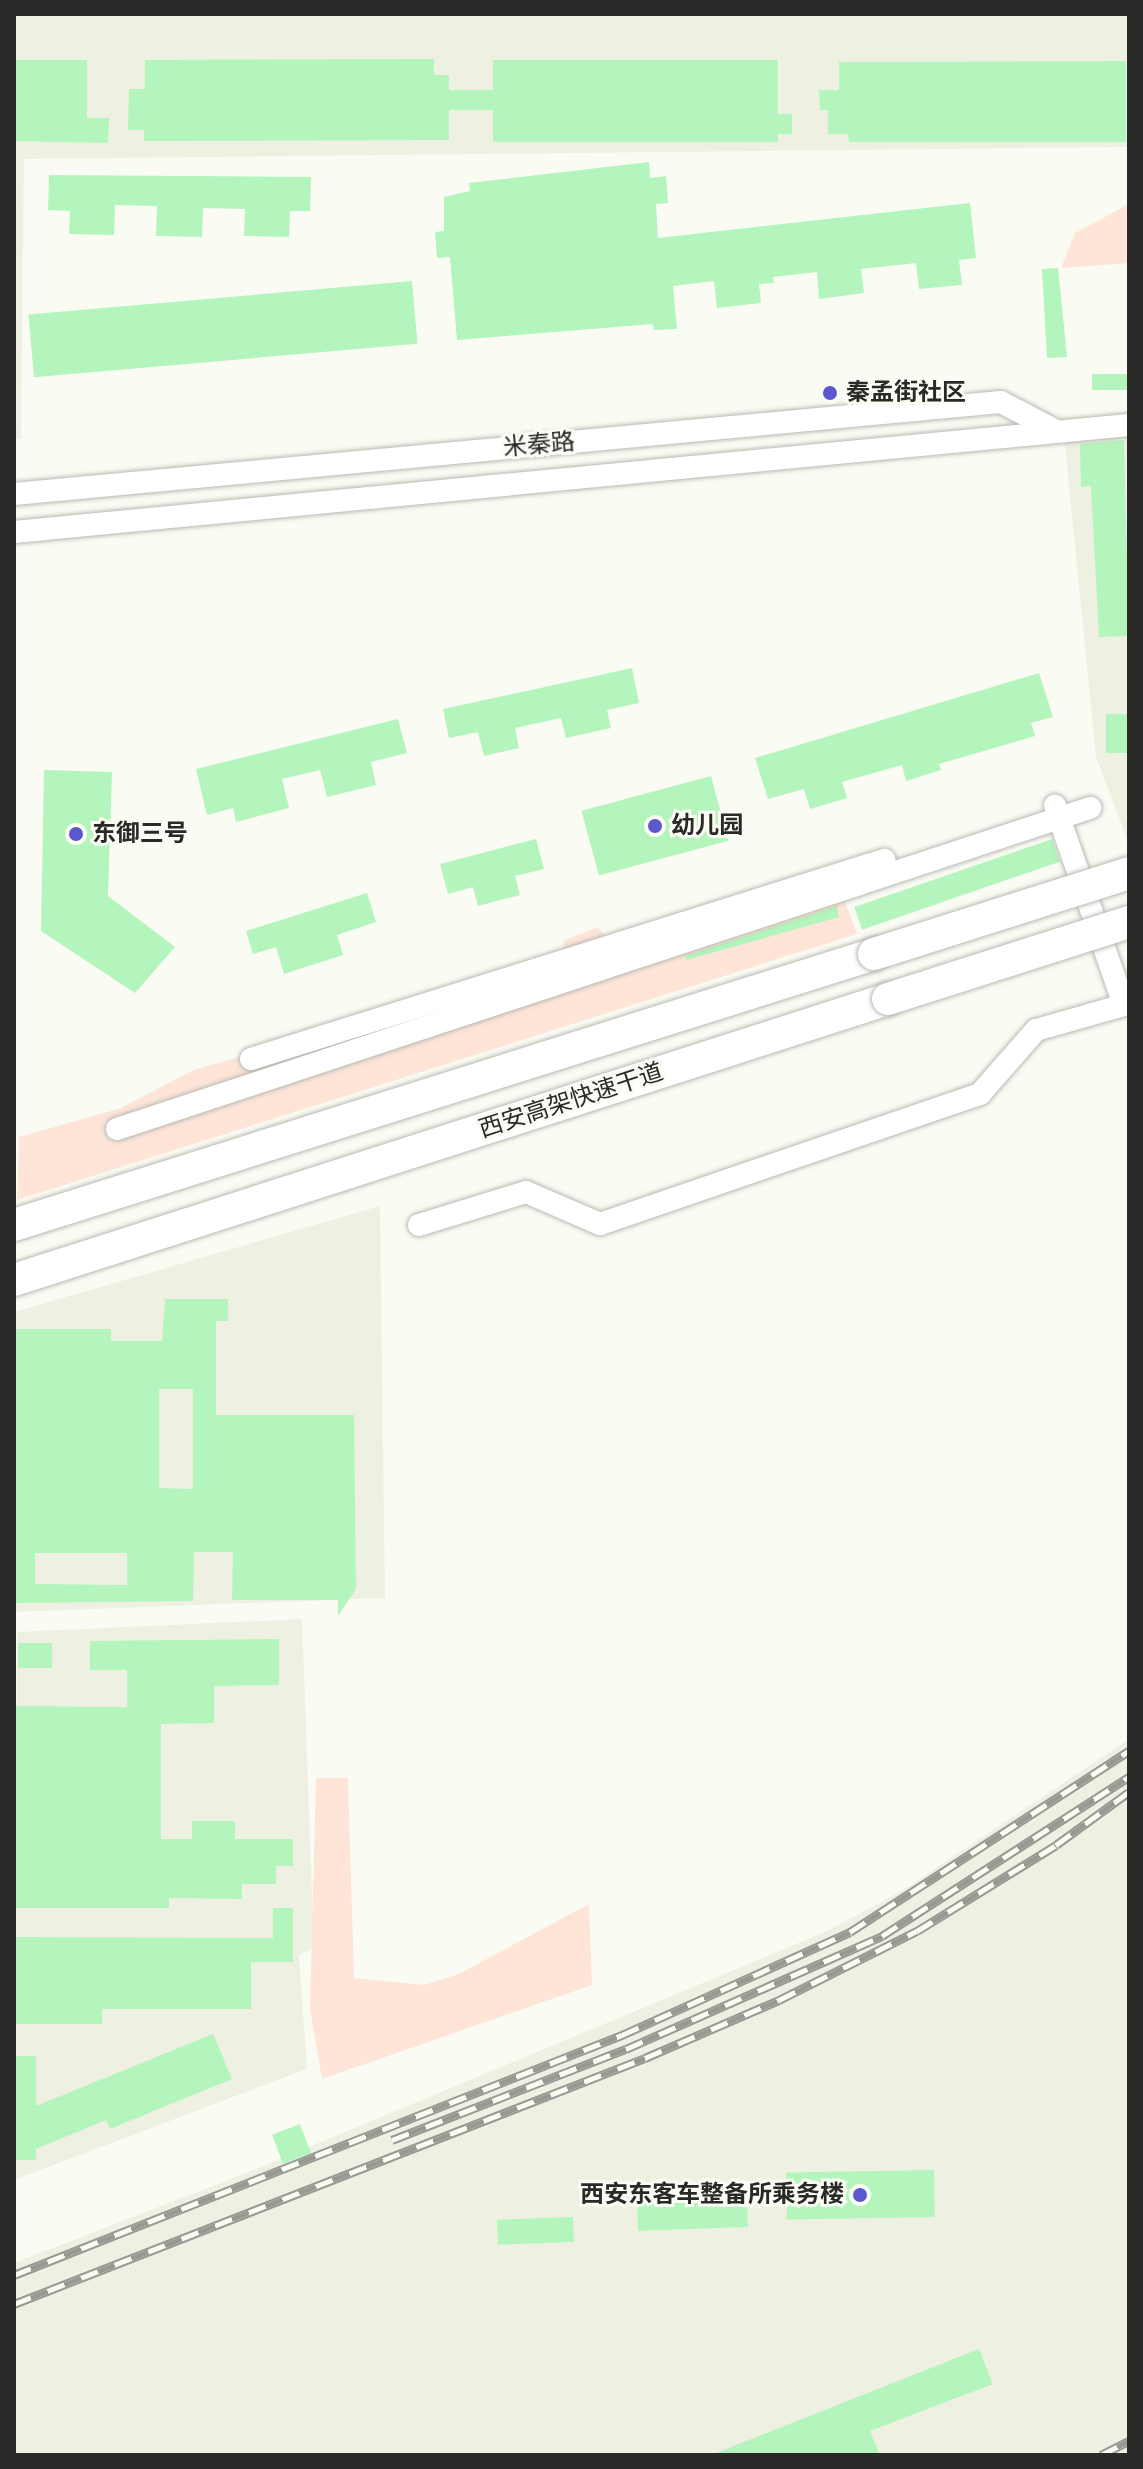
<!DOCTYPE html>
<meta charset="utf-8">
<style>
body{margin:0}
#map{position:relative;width:1143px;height:2469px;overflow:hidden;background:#fafcf4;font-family:"Fira Sans","Noto Sans SC",sans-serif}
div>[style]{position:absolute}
.built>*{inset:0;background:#eef1e2}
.green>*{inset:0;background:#fee5d8}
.building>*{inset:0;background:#b3f5bc;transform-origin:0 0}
.roads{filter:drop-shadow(0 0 2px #b9bab3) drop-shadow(0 0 2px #b9bab3)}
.minor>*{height:22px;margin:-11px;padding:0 11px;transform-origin:11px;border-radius:11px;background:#fff}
.highway>*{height:32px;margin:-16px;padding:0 16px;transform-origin:16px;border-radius:16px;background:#fff}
.rail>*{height:9px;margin-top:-4.5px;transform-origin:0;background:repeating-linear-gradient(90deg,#fafcf4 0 18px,#979993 0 36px);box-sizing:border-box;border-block:2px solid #979993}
.bridges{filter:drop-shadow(0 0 2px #b9bab3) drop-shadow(0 0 2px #b9bab3)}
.highway-bridge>*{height:32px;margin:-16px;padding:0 16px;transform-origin:16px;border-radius:16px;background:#fff}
.dots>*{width:22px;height:22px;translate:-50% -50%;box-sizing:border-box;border:4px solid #fafcf4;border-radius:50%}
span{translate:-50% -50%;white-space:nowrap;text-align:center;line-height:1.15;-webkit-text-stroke:6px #fafcf4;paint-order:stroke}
.poi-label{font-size:24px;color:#292a27;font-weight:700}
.left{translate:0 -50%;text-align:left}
.right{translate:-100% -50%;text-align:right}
.street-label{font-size:24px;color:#292a27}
.frame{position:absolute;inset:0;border:16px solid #292a27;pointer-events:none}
</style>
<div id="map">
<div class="built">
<div style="clip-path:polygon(14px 14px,1129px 14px,1129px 147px,24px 159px,21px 439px,14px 439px)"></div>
<div style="clip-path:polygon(1129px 428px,1129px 839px,1127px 839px,1096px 757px,1064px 434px)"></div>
<div style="clip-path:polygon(380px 1206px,385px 1598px,14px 1612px,14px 1312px)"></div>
<div style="clip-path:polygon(302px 1619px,314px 1948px,299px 1955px,307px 2069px,14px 2180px,17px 1632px)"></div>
<div style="clip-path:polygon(1129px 1739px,1129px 2455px,14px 2455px,14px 2263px,251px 2171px,825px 1932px,903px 1890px)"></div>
</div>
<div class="green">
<div style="clip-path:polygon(1129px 204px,1129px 263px,1061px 268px,1075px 233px)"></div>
<div style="clip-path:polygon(840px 888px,857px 934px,17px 1200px,19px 1137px,118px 1109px,194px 1070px,566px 962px,563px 941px,598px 927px,628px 965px)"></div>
<div style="clip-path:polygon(316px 1778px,348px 1778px,354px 1978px,424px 1985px,459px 1974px,589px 1904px,592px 1985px,322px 2079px,310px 2009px)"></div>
</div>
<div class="building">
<div style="clip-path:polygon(434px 59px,434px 75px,449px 75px,449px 90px,493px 90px,493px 60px,778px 60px,778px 114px,792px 114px,792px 134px,778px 134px,778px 142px,493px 142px,493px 110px,449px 110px,449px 140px,144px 141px,144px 130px,128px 130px,129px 89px,145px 89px,145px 60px)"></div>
<div style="clip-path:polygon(14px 60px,87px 60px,87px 118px,109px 118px,108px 143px,14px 141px)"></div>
<div style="clip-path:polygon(1126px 61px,1126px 142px,849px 142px,848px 134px,828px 134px,828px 110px,820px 110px,819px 90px,839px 90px,839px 62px)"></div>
<div style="clip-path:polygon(649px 162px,650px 178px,666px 176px,668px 203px,656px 204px,658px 238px,970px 203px,976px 258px,959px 260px,962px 285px,919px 289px,916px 263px,861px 269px,864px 293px,819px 299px,817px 272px,773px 277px,774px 283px,759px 284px,761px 303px,717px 308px,714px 281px,673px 286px,677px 329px,654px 330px,653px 324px,457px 340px,450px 257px,437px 258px,435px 232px,444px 231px,444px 197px,470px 191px,469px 183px)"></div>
<div style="clip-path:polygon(49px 175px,311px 177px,310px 211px,290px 211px,289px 237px,244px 236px,245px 209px,203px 208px,202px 237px,156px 236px,157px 206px,115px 205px,114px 235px,69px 234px,70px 211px,48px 210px)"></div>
<div style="clip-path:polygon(1058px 268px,1067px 357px,1047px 358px,1042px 269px)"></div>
<div style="left:412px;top:281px;width:63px;height:385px;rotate:85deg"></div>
<div style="left:1129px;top:374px;width:16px;height:37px;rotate:90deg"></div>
<div style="clip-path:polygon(1124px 440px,1129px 636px,1099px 637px,1091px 486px,1081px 487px,1080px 444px)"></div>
<div style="clip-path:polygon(632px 668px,639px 703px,607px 710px,611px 728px,566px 738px,561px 718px,515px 728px,519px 748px,484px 756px,478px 732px,449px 738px,443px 709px)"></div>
<div style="clip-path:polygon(1039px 673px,1053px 717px,1031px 723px,1035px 736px,939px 764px,941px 770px,906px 781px,902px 765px,842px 782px,847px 798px,810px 809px,804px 789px,768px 799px,755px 758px)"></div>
<div style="left:1129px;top:714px;width:39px;height:23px;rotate:90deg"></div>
<div style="clip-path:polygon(398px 719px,407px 753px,371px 762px,376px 785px,327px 797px,320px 770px,282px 779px,289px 808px,236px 822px,233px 808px,207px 815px,196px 769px)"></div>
<div style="clip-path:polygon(44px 770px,112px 772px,108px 896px,175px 947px,135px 993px,41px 931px)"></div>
<div style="left:711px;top:776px;width:67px;height:134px;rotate:75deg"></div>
<div style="clip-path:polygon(536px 839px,544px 869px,515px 876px,520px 895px,478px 906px,473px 887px,448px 894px,440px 864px)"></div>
<div style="left:1052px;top:839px;width:24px;height:209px;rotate:71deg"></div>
<div style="clip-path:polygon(367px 893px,376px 922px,337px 935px,343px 955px,284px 974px,276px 947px,253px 954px,246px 931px)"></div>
<div style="clip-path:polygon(837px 906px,839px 917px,687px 960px,685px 956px)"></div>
<div style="clip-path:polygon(evenodd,165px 1299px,228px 1299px,228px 1321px,216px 1321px,216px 1415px,354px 1415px,356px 1589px,338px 1616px,338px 1600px,232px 1600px,233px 1552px,194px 1552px,193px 1601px,14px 1603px,14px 1329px,111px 1329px,111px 1341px,162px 1341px,165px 1299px,159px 1389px,193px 1389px,193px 1489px,159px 1488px,159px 1389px,165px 1299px,35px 1553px,127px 1553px,127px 1585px,35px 1584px,35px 1553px)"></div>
<div style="clip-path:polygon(279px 1639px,279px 1685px,214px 1686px,214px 1723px,161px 1724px,161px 1839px,192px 1839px,192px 1821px,235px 1821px,235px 1839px,293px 1839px,293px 1866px,276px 1866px,276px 1884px,242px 1884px,242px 1899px,169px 1898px,169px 1908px,14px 1908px,14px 1706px,127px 1707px,127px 1670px,90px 1670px,90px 1641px)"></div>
<div style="left:18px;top:1643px;width:34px;height:25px"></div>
<div style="clip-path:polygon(273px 1908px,293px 1908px,293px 1962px,251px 1962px,251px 2009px,102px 2009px,102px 2024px,14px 2024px,14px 1937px,273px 1938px)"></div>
<div style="clip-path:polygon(213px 2034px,232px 2079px,110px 2129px,106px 2120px,36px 2149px,36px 2160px,15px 2160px,15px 2056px,36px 2056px,36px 2106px)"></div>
<div style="left:300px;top:2124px;width:31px;height:30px;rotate:69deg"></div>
<div style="left:934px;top:2170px;width:47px;height:148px;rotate:89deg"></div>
<div style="left:747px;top:2198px;width:29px;height:110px;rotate:88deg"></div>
<div style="left:573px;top:2217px;width:25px;height:76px;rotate:88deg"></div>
<div style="clip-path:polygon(979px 2349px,993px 2384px,870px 2431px,880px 2455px,711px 2455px)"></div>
</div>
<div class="roads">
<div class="minor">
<div style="left:14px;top:494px;width:991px;rotate:-5.33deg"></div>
<div style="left:1001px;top:402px;width:64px;rotate:27.8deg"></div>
<div style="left:14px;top:532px;width:1120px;rotate:-5.48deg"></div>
<div style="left:251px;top:1059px;width:664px;rotate:-17.45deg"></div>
<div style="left:117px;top:1129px;width:1025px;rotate:-18.26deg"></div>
<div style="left:419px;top:1225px;width:112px;rotate:-17.1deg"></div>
<div style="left:526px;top:1192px;width:81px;rotate:23.4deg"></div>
<div style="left:600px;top:1224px;width:402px;rotate:-18.9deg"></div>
<div style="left:980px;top:1094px;width:85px;rotate:-48.8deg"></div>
<div style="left:1036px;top:1030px;width:91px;rotate:-15.9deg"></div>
<div style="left:1124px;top:1005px;width:211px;rotate:-109.1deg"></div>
</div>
<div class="highway">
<div style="left:14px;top:1225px;width:902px;rotate:-17.49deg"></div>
<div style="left:14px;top:1280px;width:918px;rotate:-17.82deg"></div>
</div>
</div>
<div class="rail">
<div style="left:392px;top:2140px;width:251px;rotate:-21.3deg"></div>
<div style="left:626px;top:2049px;width:280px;rotate:-23.8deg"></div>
<div style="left:882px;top:1936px;width:294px;rotate:-32.8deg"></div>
<div style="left:14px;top:2275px;width:654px;rotate:-21.54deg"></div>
<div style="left:622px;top:2035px;width:250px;rotate:-24.3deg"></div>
<div style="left:850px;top:1932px;width:333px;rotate:-33deg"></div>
<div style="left:14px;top:2304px;width:677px;rotate:-21.3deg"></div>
<div style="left:645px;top:2058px;width:146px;rotate:-23.4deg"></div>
<div style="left:779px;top:2000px;width:154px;rotate:-26.6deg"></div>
<div style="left:917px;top:1931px;width:163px;rotate:-31.7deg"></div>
<div style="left:1056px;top:1845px;width:90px;rotate:-36deg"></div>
<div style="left:1101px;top:2455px;width:31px;rotate:-27deg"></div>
</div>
<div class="bridges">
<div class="highway-bridge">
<div style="left:874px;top:954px;width:268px;rotate:-17.6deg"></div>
<div style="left:888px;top:999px;width:253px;rotate:-17.7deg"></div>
</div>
</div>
<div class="dots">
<div style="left:830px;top:393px;background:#5a57cf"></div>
<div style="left:655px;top:826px;background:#5a57cf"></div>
<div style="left:76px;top:834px;background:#5a57cf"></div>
<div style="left:860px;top:2195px;background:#5a57cf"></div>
</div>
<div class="poi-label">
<span class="left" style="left:846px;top:393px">秦孟街社区</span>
<span class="left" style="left:671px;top:826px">幼儿园</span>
<span class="left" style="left:92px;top:834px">东御三号</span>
<span class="right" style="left:844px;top:2195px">西安东客车整备所乘务楼</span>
</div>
<div class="street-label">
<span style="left:539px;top:445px;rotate:-5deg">米秦路</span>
<span style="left:571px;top:1101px;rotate:-18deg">西安高架快速干道</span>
</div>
<div class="frame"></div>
</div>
